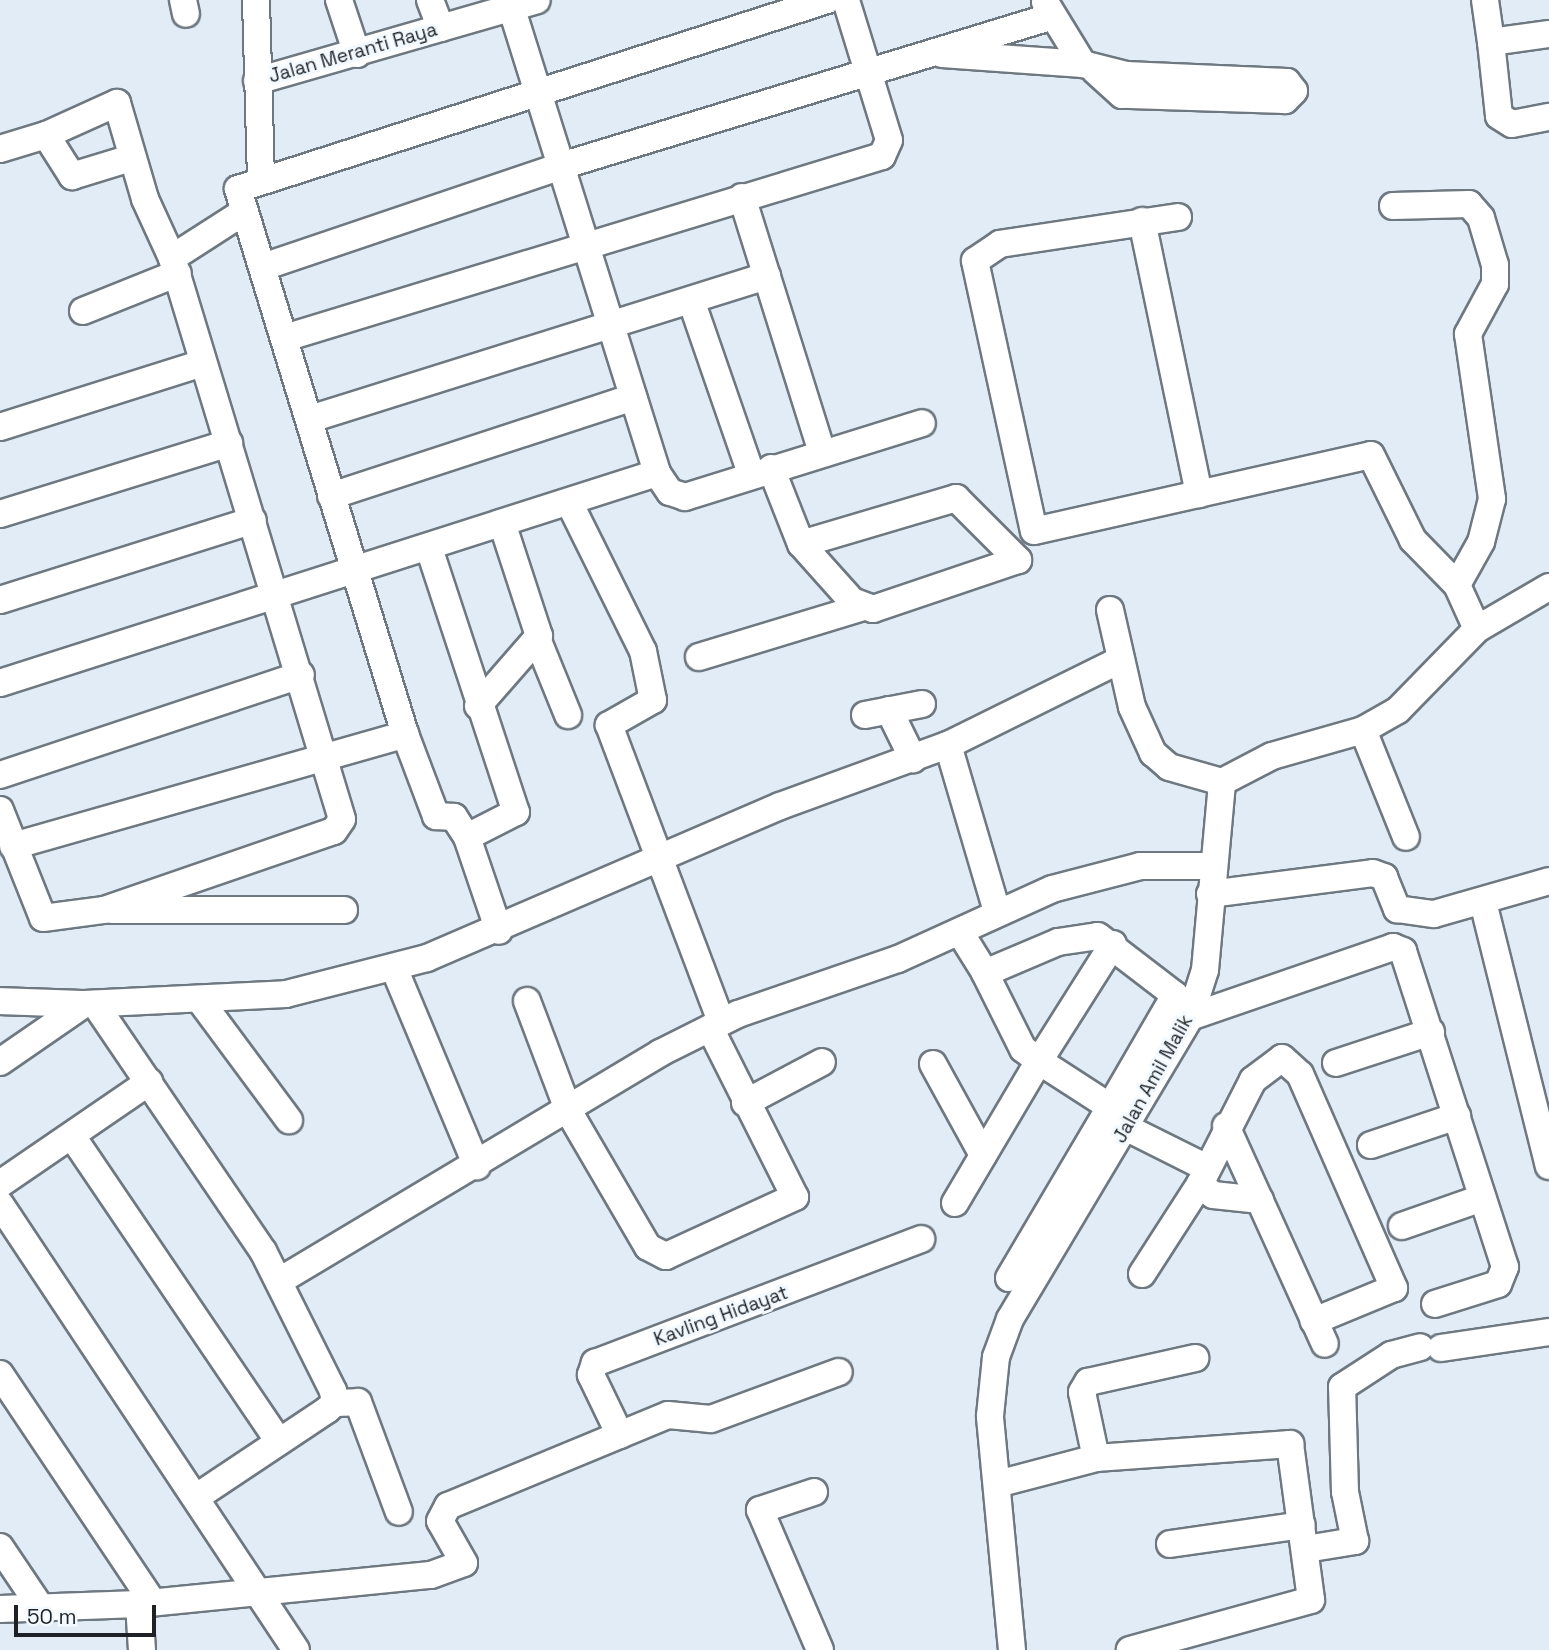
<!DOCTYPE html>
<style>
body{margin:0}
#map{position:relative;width:1549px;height:1650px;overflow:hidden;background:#e1ecf6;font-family:"Space Grotesk",sans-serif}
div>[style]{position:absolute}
.roads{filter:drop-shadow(2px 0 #6e7880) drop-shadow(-2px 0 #6e7880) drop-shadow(0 2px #6e7880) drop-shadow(0 -2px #6e7880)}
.minor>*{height:26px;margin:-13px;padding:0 13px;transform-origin:13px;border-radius:13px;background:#fff}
span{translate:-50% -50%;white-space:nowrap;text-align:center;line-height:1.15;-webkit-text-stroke:6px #f2f9ff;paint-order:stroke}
.street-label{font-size:19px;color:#1e2226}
.scale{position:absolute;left:14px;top:1605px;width:142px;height:32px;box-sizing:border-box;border:4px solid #1e2226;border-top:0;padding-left:9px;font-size:21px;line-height:24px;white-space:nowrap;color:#1e2226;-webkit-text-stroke:5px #f2f9ff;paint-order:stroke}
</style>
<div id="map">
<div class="roads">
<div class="minor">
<i style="left:183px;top:0;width:14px;rotate:78deg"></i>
<i style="left:256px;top:0;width:179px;rotate:88.4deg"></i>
<i style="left:339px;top:0;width:57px;rotate:71.6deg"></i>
<i style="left:430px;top:0;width:30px;rotate:69deg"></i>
<i style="left:509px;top:0;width:496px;rotate:72.6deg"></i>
<i style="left:657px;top:473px;width:23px;rotate:56deg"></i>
<i style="left:670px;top:492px;width:16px;rotate:18deg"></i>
<i style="left:685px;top:497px;width:248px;rotate:-17.3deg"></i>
<i style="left:1485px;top:0;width:42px;rotate:81.9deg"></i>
<i style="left:1491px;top:42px;width:59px;rotate:-7.9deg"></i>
<i style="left:1045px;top:2px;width:73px;rotate:58.5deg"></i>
<i style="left:1491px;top:42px;width:74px;rotate:83.8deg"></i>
<i style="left:1499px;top:116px;width:15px;rotate:32deg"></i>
<i style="left:1512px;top:124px;width:38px;rotate:-11deg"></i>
<i style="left:942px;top:54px;width:141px;rotate:4.1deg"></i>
<i style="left:1083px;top:64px;width:44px;rotate:14.3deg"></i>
<i style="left:1126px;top:75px;width:161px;rotate:2.5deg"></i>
<i style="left:1287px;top:82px;width:11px;rotate:52deg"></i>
<i style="left:1294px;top:91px;width:13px;rotate:135deg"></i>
<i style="left:1285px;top:100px;width:163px;rotate:-178.2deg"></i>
<i style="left:1122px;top:95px;width:36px;rotate:-138deg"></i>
<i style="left:257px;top:81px;width:291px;rotate:-16.1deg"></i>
<i style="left:46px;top:135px;width:78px;rotate:-24.3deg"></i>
<i style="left:117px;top:103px;width:100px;rotate:73.7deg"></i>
<i style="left:145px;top:199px;width:65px;rotate:65.4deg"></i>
<i style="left:0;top:149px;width:48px;rotate:-16.9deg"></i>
<i style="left:46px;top:135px;width:49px;rotate:57.6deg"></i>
<i style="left:72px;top:176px;width:62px;rotate:-17deg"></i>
<i style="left:742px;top:197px;width:267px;rotate:72.6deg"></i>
<i style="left:1393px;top:206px;width:76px;rotate:-1.5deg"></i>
<i style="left:1469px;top:204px;width:18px;rotate:49deg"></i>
<i style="left:1481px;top:218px;width:49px;rotate:73.4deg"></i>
<i style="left:1495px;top:265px;width:19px;rotate:90deg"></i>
<i style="left:1495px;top:284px;width:57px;rotate:118.4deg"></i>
<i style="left:1468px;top:334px;width:167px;rotate:81.7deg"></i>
<i style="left:1492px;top:499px;width:44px;rotate:104.3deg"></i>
<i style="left:1481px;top:542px;width:49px;rotate:119.2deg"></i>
<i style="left:1457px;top:585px;width:48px;rotate:65.6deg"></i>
<i style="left:1178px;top:217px;width:180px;rotate:171.4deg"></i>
<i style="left:1000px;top:244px;width:30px;rotate:146deg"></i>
<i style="left:975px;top:261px;width:276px;rotate:77.7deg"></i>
<i style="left:1034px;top:531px;width:345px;rotate:-12.7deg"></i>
<i style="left:1371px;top:455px;width:95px;rotate:63.7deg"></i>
<i style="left:1413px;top:540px;width:63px;rotate:45.6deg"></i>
<i style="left:1142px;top:221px;width:279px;rotate:78.2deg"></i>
<i style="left:263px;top:267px;width:315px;rotate:-18.7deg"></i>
<i style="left:561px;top:166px;width:511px;rotate:-16.95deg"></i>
<i style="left:691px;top:300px;width:183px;rotate:70.9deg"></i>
<i style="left:83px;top:311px;width:102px;rotate:-21.8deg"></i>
<i style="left:288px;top:337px;width:621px;rotate:-16.95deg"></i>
<i style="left:882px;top:156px;width:17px;rotate:-66deg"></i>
<i style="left:889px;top:140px;width:146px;rotate:-107.1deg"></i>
<i style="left:310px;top:419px;width:479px;rotate:-17.4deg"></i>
<i style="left:0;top:427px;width:213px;rotate:-17.5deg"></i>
<i style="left:771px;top:468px;width:82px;rotate:68.5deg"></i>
<i style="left:801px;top:544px;width:162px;rotate:-16.5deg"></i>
<i style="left:956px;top:498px;width:88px;rotate:45deg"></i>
<i style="left:1018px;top:560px;width:153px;rotate:161.3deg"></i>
<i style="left:873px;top:609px;width:22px;rotate:-159deg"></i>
<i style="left:852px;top:601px;width:76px;rotate:-131.8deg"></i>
<i style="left:331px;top:496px;width:318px;rotate:-18.1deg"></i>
<i style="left:569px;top:502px;width:166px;rotate:63.6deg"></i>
<i style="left:643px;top:651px;width:50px;rotate:78.5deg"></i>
<i style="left:653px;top:700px;width:51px;rotate:150.4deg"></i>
<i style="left:609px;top:725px;width:317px;rotate:69.3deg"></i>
<i style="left:0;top:514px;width:240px;rotate:-17.2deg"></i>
<i style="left:429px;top:548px;width:278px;rotate:71.8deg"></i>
<i style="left:516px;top:812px;width:55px;rotate:153deg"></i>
<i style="left:467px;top:837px;width:99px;rotate:71.2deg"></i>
<i style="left:0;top:600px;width:265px;rotate:-17.5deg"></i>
<i style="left:1110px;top:610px;width:99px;rotate:77.2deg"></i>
<i style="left:1132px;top:707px;width:51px;rotate:65.5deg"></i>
<i style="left:1153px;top:753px;width:21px;rotate:41deg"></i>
<i style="left:1169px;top:767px;width:55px;rotate:15.8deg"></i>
<i style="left:538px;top:641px;width:80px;rotate:67.9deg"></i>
<i style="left:699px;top:657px;width:168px;rotate:-16.9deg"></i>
<i style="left:0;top:683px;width:690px;rotate:-17.73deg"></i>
<i style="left:478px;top:706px;width:93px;rotate:-48.9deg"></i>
<i style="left:539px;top:636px;width:119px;rotate:-108.1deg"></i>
<i style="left:889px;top:710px;width:55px;rotate:63.9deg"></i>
<i style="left:865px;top:715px;width:58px;rotate:-10.9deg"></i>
<i style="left:1363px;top:730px;width:115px;rotate:68.1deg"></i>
<i style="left:948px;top:745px;width:192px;rotate:-26.3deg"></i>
<i style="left:0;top:775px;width:317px;rotate:-18.4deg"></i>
<i style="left:0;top:810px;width:116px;rotate:68.3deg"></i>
<i style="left:43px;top:918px;width:62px;rotate:-7.5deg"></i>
<i style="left:104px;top:910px;width:243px;rotate:-19deg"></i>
<i style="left:334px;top:831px;width:14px;rotate:-56deg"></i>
<i style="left:342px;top:819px;width:586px;rotate:-106.86deg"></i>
<i style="left:172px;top:258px;width:83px;rotate:-32.7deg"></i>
<i style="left:467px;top:837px;width:24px;rotate:-123deg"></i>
<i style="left:454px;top:817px;width:18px;rotate:-177deg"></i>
<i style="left:436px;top:816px;width:88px;rotate:-110.7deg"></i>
<i style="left:405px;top:734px;width:570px;rotate:-107.04deg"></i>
<i style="left:238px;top:189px;width:619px;rotate:-17.79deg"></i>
<i style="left:13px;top:846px;width:408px;rotate:-15.9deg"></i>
<i style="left:1210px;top:894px;width:164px;rotate:-7.3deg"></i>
<i style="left:1373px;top:873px;width:12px;rotate:20deg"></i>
<i style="left:1384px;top:877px;width:35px;rotate:68deg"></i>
<i style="left:1397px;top:909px;width:37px;rotate:8deg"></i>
<i style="left:1434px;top:914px;width:120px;rotate:-16deg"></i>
<i style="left:1483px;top:902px;width:272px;rotate:76deg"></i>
<i style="left:112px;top:910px;width:232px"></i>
<i style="left:966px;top:942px;width:36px;rotate:58deg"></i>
<i style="left:985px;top:973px;width:79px;rotate:-23deg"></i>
<i style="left:1058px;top:942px;width:40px;rotate:-8.5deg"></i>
<i style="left:1098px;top:936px;width:97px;rotate:37.5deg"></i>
<i style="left:1175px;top:995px;width:27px;rotate:56deg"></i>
<i style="left:1190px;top:1017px;width:215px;rotate:-19deg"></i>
<i style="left:1393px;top:947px;width:11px;rotate:22deg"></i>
<i style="left:1403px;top:951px;width:332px;rotate:72.1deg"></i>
<i style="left:1505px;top:1267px;width:18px;rotate:112deg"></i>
<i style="left:1498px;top:1284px;width:66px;rotate:162.4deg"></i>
<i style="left:1113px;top:944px;width:138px;rotate:122.3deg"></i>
<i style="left:1039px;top:1061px;width:85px;rotate:32.9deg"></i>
<i style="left:1110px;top:1107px;width:129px;rotate:-59.9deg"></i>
<i style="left:394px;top:968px;width:215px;rotate:67.3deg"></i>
<i style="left:199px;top:999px;width:151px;rotate:53.4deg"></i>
<i style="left:0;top:1001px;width:84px;rotate:2deg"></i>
<i style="left:527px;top:1001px;width:119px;rotate:69.3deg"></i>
<i style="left:569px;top:1112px;width:156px;rotate:59.7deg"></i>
<i style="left:648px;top:1247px;width:20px;rotate:27deg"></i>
<i style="left:666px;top:1256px;width:142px;rotate:-24.6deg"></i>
<i style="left:795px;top:1197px;width:189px;rotate:-116.7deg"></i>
<i style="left:95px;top:1004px;width:299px;rotate:55.8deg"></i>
<i style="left:263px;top:1251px;width:157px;rotate:63.4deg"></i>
<i style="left:333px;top:1391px;width:12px;rotate:81deg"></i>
<i style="left:335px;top:1403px;width:11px;rotate:139deg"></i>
<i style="left:327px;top:1410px;width:155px;rotate:146.3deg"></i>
<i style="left:0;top:1062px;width:102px;rotate:-34.6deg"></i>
<i style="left:84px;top:1004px;width:202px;rotate:-2.8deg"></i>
<i style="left:286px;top:994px;width:146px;rotate:-14.3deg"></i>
<i style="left:427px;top:958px;width:384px;rotate:-23.3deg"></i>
<i style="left:780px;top:806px;width:179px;rotate:-20deg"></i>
<i style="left:948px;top:745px;width:174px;rotate:73.6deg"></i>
<i style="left:1336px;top:1063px;width:100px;rotate:-18.1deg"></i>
<i style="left:933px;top:1064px;width:104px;rotate:61.2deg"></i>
<i style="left:745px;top:1103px;width:87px;rotate:-28deg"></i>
<i style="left:1226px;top:1126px;width:239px;rotate:65.6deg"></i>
<i style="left:1127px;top:1128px;width:87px;rotate:26.6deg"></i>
<i style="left:72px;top:1136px;width:369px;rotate:55.9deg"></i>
<i style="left:1371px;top:1145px;width:91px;rotate:-18.6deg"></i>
<i style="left:0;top:1184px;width:181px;rotate:-34.4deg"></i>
<i style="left:1260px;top:1200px;width:47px;rotate:-173.9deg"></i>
<i style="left:1213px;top:1195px;width:17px;rotate:-140deg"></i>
<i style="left:1200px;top:1184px;width:117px;rotate:-63deg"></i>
<i style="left:1253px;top:1080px;width:36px;rotate:-37deg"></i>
<i style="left:1282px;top:1058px;width:24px;rotate:42deg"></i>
<i style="left:1300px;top:1074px;width:234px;rotate:66.3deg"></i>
<i style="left:1394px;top:1288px;width:87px;rotate:157.6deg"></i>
<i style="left:955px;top:1203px;width:165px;rotate:-59.4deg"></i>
<i style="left:1039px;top:1061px;width:20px;rotate:-143deg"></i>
<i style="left:1023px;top:1049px;width:85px;rotate:-116.6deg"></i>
<i style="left:0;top:1204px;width:535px;rotate:56.43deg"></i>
<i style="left:1402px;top:1226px;width:85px;rotate:-19.3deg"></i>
<i style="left:1142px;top:1274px;width:107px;rotate:-57.2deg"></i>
<i style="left:1009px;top:1278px;width:199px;rotate:-59.4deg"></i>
<i style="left:281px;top:1280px;width:442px;rotate:-30.9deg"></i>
<i style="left:660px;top:1053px;width:87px;rotate:-26.6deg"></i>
<i style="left:738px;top:1014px;width:169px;rotate:-19deg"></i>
<i style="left:898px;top:959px;width:169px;rotate:-24.4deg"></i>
<i style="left:1052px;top:889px;width:91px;rotate:-14.6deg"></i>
<i style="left:1140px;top:866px;width:72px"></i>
<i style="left:1441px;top:1348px;width:109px;rotate:-8.4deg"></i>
<i style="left:0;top:1374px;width:273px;rotate:56.2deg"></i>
<i style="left:335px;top:1403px;width:23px;rotate:-2deg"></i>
<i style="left:358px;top:1402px;width:117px;rotate:69.6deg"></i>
<i style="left:620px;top:1435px;width:67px;rotate:-115.8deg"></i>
<i style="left:591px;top:1375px;width:13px;rotate:-72deg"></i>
<i style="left:595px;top:1363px;width:349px;rotate:-20.8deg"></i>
<i style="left:1096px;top:1458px;width:67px;rotate:-102deg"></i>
<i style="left:1082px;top:1392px;width:12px;rotate:-59deg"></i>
<i style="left:1088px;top:1382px;width:110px;rotate:-12.6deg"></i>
<i style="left:1001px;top:1483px;width:98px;rotate:-14.7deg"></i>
<i style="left:1096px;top:1458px;width:195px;rotate:-4.1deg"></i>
<i style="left:1290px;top:1444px;width:157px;rotate:82.3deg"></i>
<i style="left:1311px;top:1600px;width:188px;rotate:164.6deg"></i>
<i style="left:814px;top:1492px;width:57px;rotate:161.6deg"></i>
<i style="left:760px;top:1510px;width:152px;rotate:66.8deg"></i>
<i style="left:1170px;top:1544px;width:133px;rotate:-8.2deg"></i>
<i style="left:0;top:1547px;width:73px;rotate:56.1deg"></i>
<i style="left:1306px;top:1549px;width:50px;rotate:-9.3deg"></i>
<i style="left:1355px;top:1541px;width:50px;rotate:-101.5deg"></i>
<i style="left:1345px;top:1492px;width:105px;rotate:-91.6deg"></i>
<i style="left:1342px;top:1387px;width:59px;rotate:-33.1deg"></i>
<i style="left:1391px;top:1355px;width:30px;rotate:-15deg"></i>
<i style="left:139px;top:1604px;width:46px;rotate:86.3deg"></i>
<i style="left:0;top:1609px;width:139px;rotate:-2.1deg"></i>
<i style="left:139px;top:1604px;width:293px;rotate:-5.7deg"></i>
<i style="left:431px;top:1575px;width:35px;rotate:-20deg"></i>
<i style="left:464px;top:1563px;width:48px;rotate:-119.7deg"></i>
<i style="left:440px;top:1521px;width:17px;rotate:-62deg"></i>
<i style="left:448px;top:1506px;width:238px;rotate:-22.5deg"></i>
<i style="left:668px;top:1415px;width:43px;rotate:5.3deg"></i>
<i style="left:711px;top:1419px;width:136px;rotate:-20.2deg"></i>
<i style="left:1012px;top:1650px;width:235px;rotate:-95.4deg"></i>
<i style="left:990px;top:1416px;width:59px;rotate:-84.2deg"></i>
<i style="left:996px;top:1357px;width:40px;rotate:-69.8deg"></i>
<i style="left:1010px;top:1319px;width:352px;rotate:-59.2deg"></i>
<i style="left:1190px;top:1017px;width:49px;rotate:-72.3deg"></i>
<i style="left:1205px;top:970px;width:189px;rotate:-84.8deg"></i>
<i style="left:1222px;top:782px;width:56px;rotate:-27.5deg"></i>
<i style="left:1272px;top:756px;width:95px;rotate:-15.9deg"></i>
<i style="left:1363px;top:730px;width:40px;rotate:-29.7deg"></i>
<i style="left:1398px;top:710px;width:113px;rotate:-45.7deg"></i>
<i style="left:1477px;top:629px;width:83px;rotate:-30.3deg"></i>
</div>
</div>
<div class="street-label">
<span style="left:353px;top:53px;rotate:-16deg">Jalan Meranti Raya</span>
<span style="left:1153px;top:1079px;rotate:-61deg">Jalan Amil Malik</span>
<span style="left:721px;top:1316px;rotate:-20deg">Kavling Hidayat</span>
</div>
<div class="scale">50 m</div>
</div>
